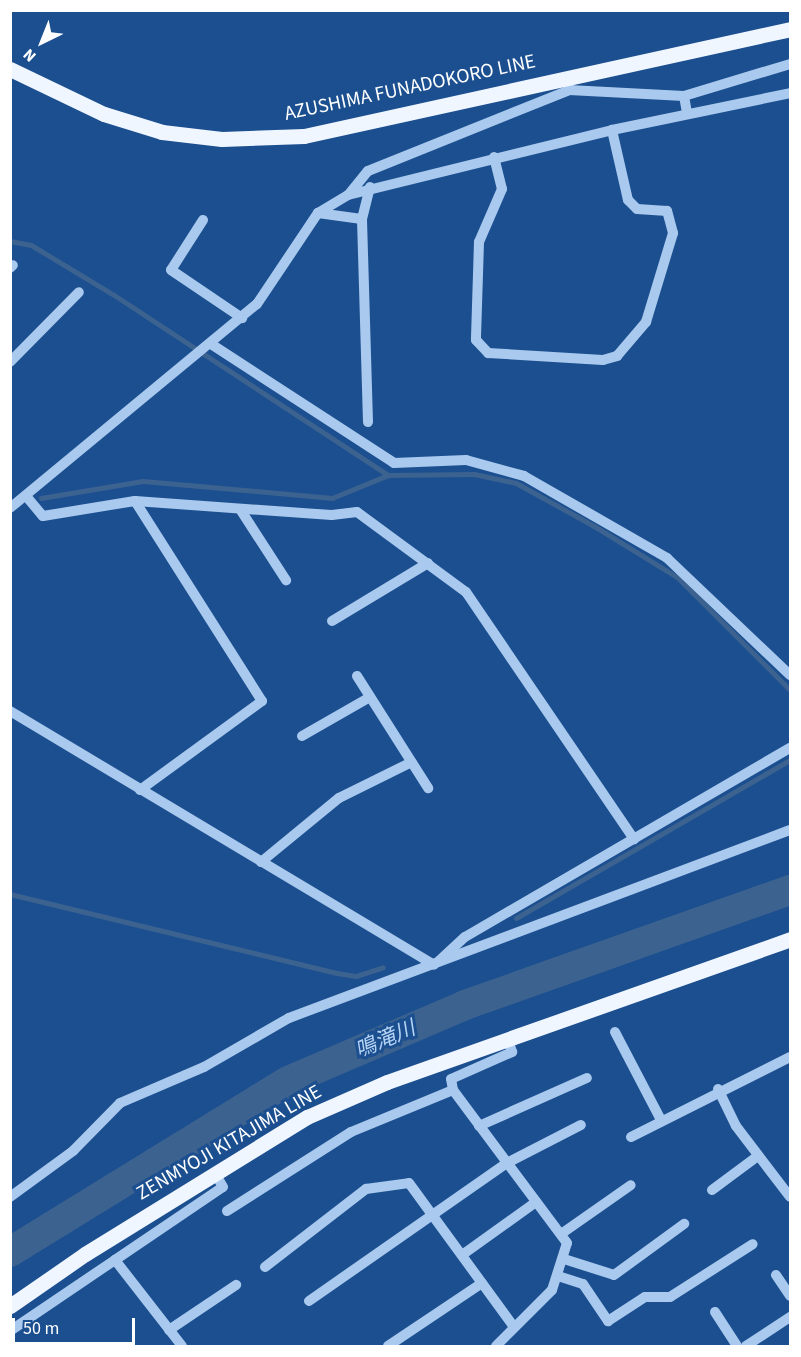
<!DOCTYPE html>
<meta charset="utf-8">
<style>
body{margin:0}
#map{position:relative;width:801px;height:1357px;overflow:hidden;background:#1b4f8f;font-family:"Source Sans 3","Noto Sans JP",sans-serif}
div>[style]{position:absolute}
.stream>*{height:5px;margin:-2.5px;padding:0 2.5px;transform-origin:2.5px;border-radius:2.5px;background:#3c6290}
.river>*{height:30px;margin:-15px;padding:0 15px;transform-origin:15px;border-radius:15px;background:#3c6290}
.minor>*{height:10px;margin:-5px;padding:0 5px;transform-origin:5px;border-radius:5px;background:#a9c9ee}
.major>*{height:15px;margin:-7.5px;padding:0 7.5px;transform-origin:7.5px;border-radius:7.5px;background:#f0f6ff}
span{translate:-50% -50%;white-space:nowrap;text-align:center;line-height:1.15;-webkit-text-stroke:6px #1b4f8f;paint-order:stroke}
.street-label{font-size:20px;color:#fff}
.water-label{font-size:21px;color:#b5d3f5;font-style:italic}
.frame{position:absolute;inset:0;border:12px solid #fff;pointer-events:none}
.north{position:absolute;left:12px;top:12px;width:60px;height:60px;-webkit-text-stroke:4px #1b4f8f;paint-order:stroke;rotate:223deg;font-size:16px;font-weight:700;line-height:24px;text-align:center;color:#fff}
.north::after{content:'';display:block;margin:auto;width:21px;height:27px;background:#fff;clip-path:polygon(50% 0,100% 100%,50% 72%,0 100%)}
.scale{position:absolute;left:12px;top:1318px;width:123px;height:27px;box-sizing:border-box;border:3px solid #fff;border-top:0;padding-left:8px;font-size:18px;line-height:21px;white-space:nowrap;color:#fff;-webkit-text-stroke:4px #1b4f8f;paint-order:stroke}
</style>
<div id="map">
<div class="stream">
<i style="left:10px;top:241px;width:21px;rotate:11deg"></i>
<i style="left:31px;top:245px;width:97px;rotate:31.1deg"></i>
<i style="left:114px;top:295px;width:328px;rotate:33.3deg"></i>
<i style="left:388px;top:475px;width:86px;rotate:-0.7deg"></i>
<i style="left:474px;top:474px;width:43px;rotate:12.1deg"></i>
<i style="left:516px;top:483px;width:89px;rotate:28.9deg"></i>
<i style="left:594px;top:526px;width:97px;rotate:31.6deg"></i>
<i style="left:677px;top:577px;width:160px;rotate:45deg"></i>
<i style="left:41px;top:498px;width:103px;rotate:-9.5deg"></i>
<i style="left:143px;top:481px;width:190px;rotate:5.1deg"></i>
<i style="left:332px;top:498px;width:61px;rotate:-22.3deg"></i>
<i style="left:10px;top:894px;width:336px;rotate:13.6deg"></i>
<i style="left:337px;top:973px;width:19px;rotate:9deg"></i>
<i style="left:356px;top:976px;width:28px;rotate:-18deg"></i>
<i style="left:516px;top:918px;width:316px;rotate:-30deg"></i>
</div>
<div class="river">
<i style="left:10px;top:1252px;width:326px;rotate:-31.6deg"></i>
<i style="left:288px;top:1081px;width:193px;rotate:-23.2deg"></i>
<i style="left:465px;top:1005px;width:345px;rotate:-19.5deg"></i>
</div>
<div class="minor">
<i style="left:569px;top:90px;width:115px;rotate:3deg"></i>
<i style="left:684px;top:96px;width:17px;rotate:80deg"></i>
<i style="left:684px;top:96px;width:111px;rotate:-16.8deg"></i>
<i style="left:494px;top:157px;width:33px;rotate:76deg"></i>
<i style="left:502px;top:189px;width:58px;rotate:113.5deg"></i>
<i style="left:479px;top:242px;width:98px;rotate:91.8deg"></i>
<i style="left:476px;top:340px;width:18px;rotate:47deg"></i>
<i style="left:488px;top:353px;width:115px;rotate:3.5deg"></i>
<i style="left:603px;top:360px;width:15px;rotate:-16deg"></i>
<i style="left:617px;top:356px;width:45px;rotate:-49.5deg"></i>
<i style="left:646px;top:322px;width:93px;rotate:-73.1deg"></i>
<i style="left:673px;top:233px;width:23px;rotate:-105deg"></i>
<i style="left:667px;top:211px;width:30px;rotate:-176deg"></i>
<i style="left:637px;top:209px;width:13px;rotate:-135deg"></i>
<i style="left:628px;top:200px;width:72px;rotate:-102.9deg"></i>
<i style="left:350px;top:193px;width:28px;rotate:-51deg"></i>
<i style="left:368px;top:171px;width:217px;rotate:-21.9deg"></i>
<i style="left:569px;top:90px;width:13px;rotate:-99deg"></i>
<i style="left:318px;top:213px;width:44px;rotate:7.8deg"></i>
<i style="left:203px;top:220px;width:59px;rotate:122.6deg"></i>
<i style="left:171px;top:270px;width:86px;rotate:34.1deg"></i>
<i style="left:10px;top:268px;width:4px;rotate:-45deg"></i>
<i style="left:211px;top:344px;width:218px;rotate:33deg"></i>
<i style="left:394px;top:463px;width:72px;rotate:-2.4deg"></i>
<i style="left:466px;top:460px;width:60px;rotate:15.4deg"></i>
<i style="left:524px;top:476px;width:165px;rotate:29.8deg"></i>
<i style="left:667px;top:558px;width:170px;rotate:43.6deg"></i>
<i style="left:10px;top:362px;width:98px;rotate:-45.4deg"></i>
<i style="left:368px;top:422px;width:203px;rotate:-91.7deg"></i>
<i style="left:362px;top:219px;width:33px;rotate:-76deg"></i>
<i style="left:26px;top:496px;width:26px;rotate:50deg"></i>
<i style="left:43px;top:516px;width:93px;rotate:-9.3deg"></i>
<i style="left:135px;top:501px;width:197px;rotate:4.1deg"></i>
<i style="left:332px;top:515px;width:25px;rotate:-7deg"></i>
<i style="left:357px;top:512px;width:135px;rotate:36.3deg"></i>
<i style="left:466px;top:592px;width:299px;rotate:55.8deg"></i>
<i style="left:135px;top:501px;width:237px;rotate:57.6deg"></i>
<i style="left:262px;top:701px;width:151px;rotate:143.9deg"></i>
<i style="left:10px;top:508px;width:320px;rotate:-39.6deg"></i>
<i style="left:257px;top:304px;width:110px;rotate:-56.2deg"></i>
<i style="left:318px;top:213px;width:35px;rotate:-31deg"></i>
<i style="left:348px;top:195px;width:272px;rotate:-13.8deg"></i>
<i style="left:612px;top:130px;width:182px;rotate:-11.7deg"></i>
<i style="left:240px;top:509px;width:85px;rotate:57.1deg"></i>
<i style="left:332px;top:621px;width:112px;rotate:-31.1deg"></i>
<i style="left:357px;top:676px;width:133px;rotate:57.6deg"></i>
<i style="left:10px;top:711px;width:494px;rotate:30.9deg"></i>
<i style="left:302px;top:736px;width:78px;rotate:-29.8deg"></i>
<i style="left:261px;top:862px;width:101px;rotate:-39.4deg"></i>
<i style="left:339px;top:798px;width:81px;rotate:-26.3deg"></i>
<i style="left:439px;top:961px;width:35px;rotate:-43deg"></i>
<i style="left:465px;top:937px;width:376px;rotate:-30.2deg"></i>
<i style="left:615px;top:1032px;width:99px;rotate:62.4deg"></i>
<i style="left:718px;top:1089px;width:41px;rotate:64.1deg"></i>
<i style="left:736px;top:1126px;width:89px;rotate:52.7deg"></i>
<i style="left:479px;top:1126px;width:118px;rotate:-24deg"></i>
<i style="left:631px;top:1137px;width:178px;rotate:-26.7deg"></i>
<i style="left:712px;top:1190px;width:57px;rotate:-36.5deg"></i>
<i style="left:10px;top:1197px;width:78px;rotate:-36.1deg"></i>
<i style="left:73px;top:1151px;width:67px;rotate:-45.6deg"></i>
<i style="left:120px;top:1103px;width:91px;rotate:-23.2deg"></i>
<i style="left:204px;top:1067px;width:98px;rotate:-30deg"></i>
<i style="left:289px;top:1018px;width:535px;rotate:-20.57deg"></i>
<i style="left:227px;top:1211px;width:147px;rotate:-32.5deg"></i>
<i style="left:351px;top:1132px;width:110px;rotate:-22.4deg"></i>
<i style="left:561px;top:1234px;width:85px;rotate:-35deg"></i>
<i style="left:462px;top:1255px;width:91px;rotate:-35.6deg"></i>
<i style="left:564px;top:1259px;width:52px;rotate:17.7deg"></i>
<i style="left:614px;top:1275px;width:87px;rotate:-36.1deg"></i>
<i style="left:265px;top:1267px;width:128px;rotate:-37.7deg"></i>
<i style="left:366px;top:1189px;width:43px;rotate:-7.9deg"></i>
<i style="left:409px;top:1183px;width:178px;rotate:53.9deg"></i>
<i style="left:776px;top:1275px;width:25px;rotate:56deg"></i>
<i style="left:558px;top:1276px;width:26px;rotate:18deg"></i>
<i style="left:583px;top:1284px;width:45px;rotate:56deg"></i>
<i style="left:608px;top:1321px;width:44px;rotate:-33deg"></i>
<i style="left:645px;top:1297px;width:25px"></i>
<i style="left:670px;top:1297px;width:98px;rotate:-32.6deg"></i>
<i style="left:309px;top:1301px;width:241px;rotate:-34.9deg"></i>
<i style="left:507px;top:1163px;width:83px;rotate:-27.2deg"></i>
<i style="left:715px;top:1312px;width:40px;rotate:57.1deg"></i>
<i style="left:169px;top:1330px;width:81px;rotate:-33.9deg"></i>
<i style="left:10px;top:1331px;width:127px;rotate:-34.1deg"></i>
<i style="left:182px;top:1346px;width:109px;rotate:-127.9deg"></i>
<i style="left:115px;top:1260px;width:130px;rotate:-34.1deg"></i>
<i style="left:223px;top:1187px;width:16px;rotate:-120deg"></i>
<i style="left:388px;top:1346px;width:113px;rotate:-33.8deg"></i>
<i style="left:496px;top:1346px;width:79px;rotate:-45deg"></i>
<i style="left:552px;top:1290px;width:49px;rotate:-72.3deg"></i>
<i style="left:567px;top:1243px;width:191px;rotate:-126.7deg"></i>
<i style="left:453px;top:1090px;width:11px;rotate:-100deg"></i>
<i style="left:451px;top:1079px;width:67px;rotate:-23.9deg"></i>
<i style="left:512px;top:1052px;width:14px;rotate:-107deg"></i>
<i style="left:746px;top:1346px;width:53px;rotate:-33.4deg"></i>
</div>
<div class="major">
<i style="left:10px;top:69px;width:104px;rotate:25.6deg"></i>
<i style="left:104px;top:114px;width:61px;rotate:17.2deg"></i>
<i style="left:162px;top:132px;width:60px;rotate:6.7deg"></i>
<i style="left:222px;top:139px;width:82px;rotate:-2.1deg"></i>
<i style="left:304px;top:136px;width:498px;rotate:-12.4deg"></i>
<i style="left:10px;top:1306px;width:91px;rotate:-34.7deg"></i>
<i style="left:85px;top:1254px;width:261px;rotate:-31.7deg"></i>
<i style="left:307px;top:1117px;width:87px;rotate:-23.6deg"></i>
<i style="left:387px;top:1082px;width:428px;rotate:-19.5deg"></i>
</div>
<div class="street-label">
<span style="left:410px;top:88px;rotate:-12deg">AZUSHIMA FUNADOKORO LINE</span>
<span style="left:229px;top:1143px;rotate:-30deg">ZENMYOJI KITAJIMA LINE</span>
</div>
<div class="water-label">
<span style="left:385px;top:1039px;rotate:-23deg">鳴滝川</span>
</div>
<div class="frame"></div>
<div class="north">N</div>
<div class="scale">50 m</div>
</div>
